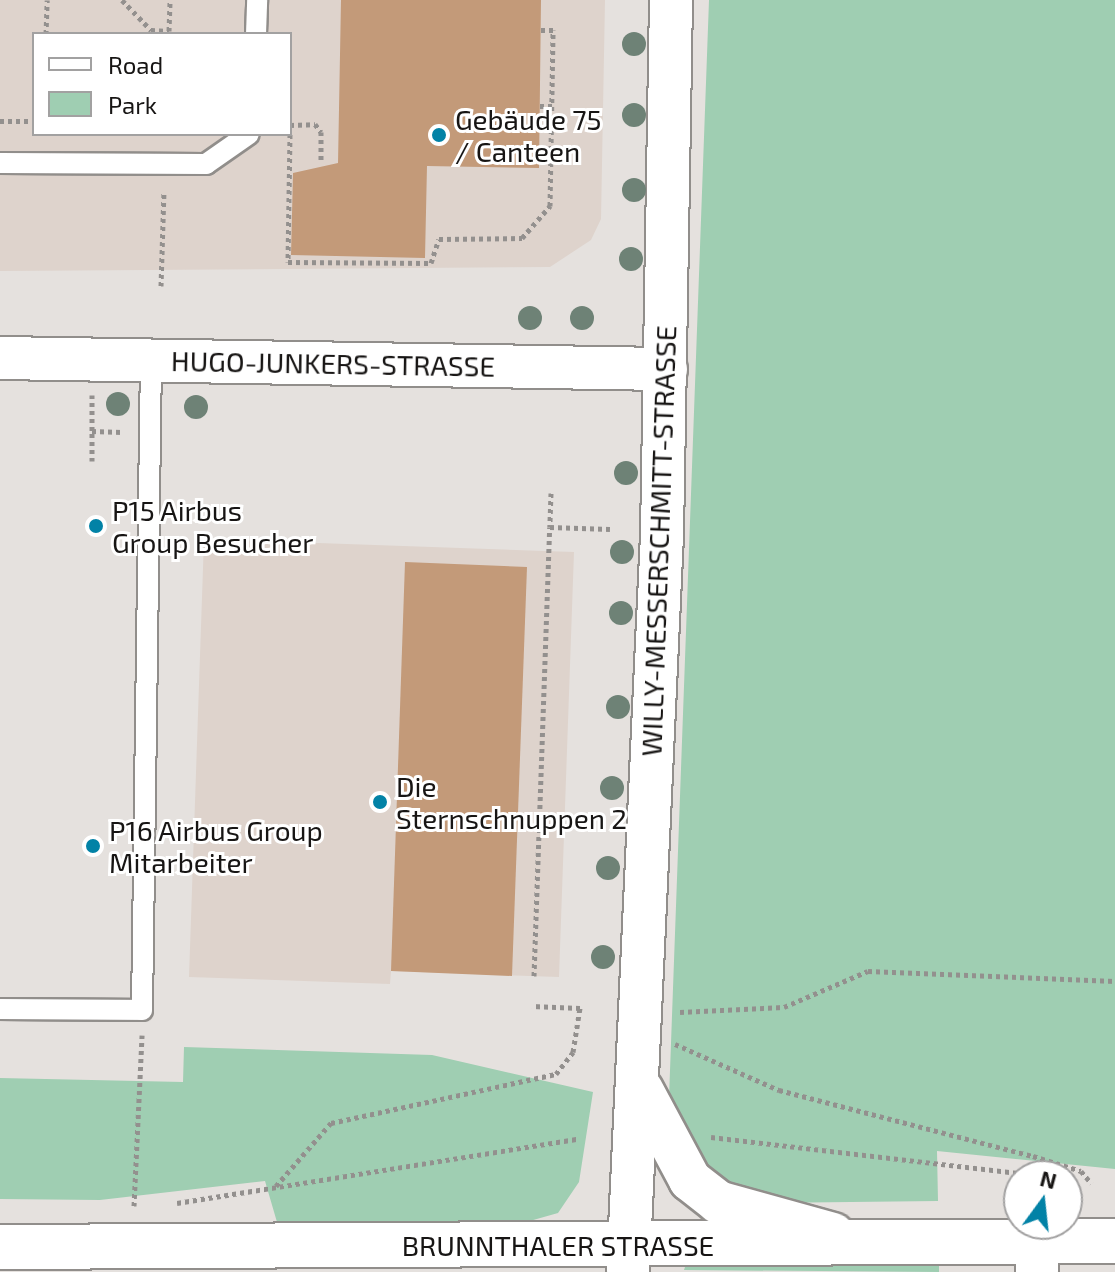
<!DOCTYPE html>
<meta charset="utf-8">
<style>
body{margin:0}
#map{position:relative;width:1115px;height:1272px;overflow:hidden;background:#e5e1de;font-family:"Exo 2",sans-serif}
div>[style]{position:absolute}
.built>*{inset:0;background:#ded3cc}
.green>*{inset:0;background:#9fceb2}
.building>*{inset:0;background:#c39a79}
.path>*{height:5px;margin-top:-2.5px;transform-origin:0;background:repeating-linear-gradient(90deg,#93908e 0 4px,transparent 0 8px)}
.roads{filter:drop-shadow(2px 0 #918e8b) drop-shadow(-2px 0 #918e8b) drop-shadow(0 2px #918e8b) drop-shadow(0 -2px #918e8b)}
.lane>*{height:20px;margin:-10px;padding:0 10px;transform-origin:10px;border-radius:10px;background:#fff}
.street>*{height:42px;margin:-21px;padding:0 21px;transform-origin:21px;border-radius:21px;background:#fff}
.secondary>*{height:44px;margin:-22px;padding:0 22px;transform-origin:22px;border-radius:22px;background:#fff}
.trees>*{width:24px;height:24px;margin:-12px;border-radius:50%;background:#6e8276}
.dots>*{width:22px;height:22px;translate:-50% -50%;box-sizing:border-box;border:4px solid #fff;border-radius:50%}
span{translate:-50% -50%;white-space:nowrap;text-align:center;line-height:1.15;-webkit-text-stroke:6px #fff;paint-order:stroke}
.poi-label{font-size:28px;color:#171514}
.left{translate:0 -50%;text-align:left}
.street-label{font-size:28px;color:#171514}
.legend{position:absolute;left:32px;top:32px;width:260px;height:104px;box-sizing:border-box;background:#fff;border:2px solid #a2a1a1;margin:0;padding:10px 14px;list-style:none;font-size:24px;color:#171514}
.legend li{display:flex;align-items:center;gap:16px;height:40px}
.legend b{width:40px;border:2px solid #a2a1a1}
.north{position:absolute;left:1003px;top:1160px;width:80px;height:80px;box-sizing:border-box;background:#fff;border:2px solid #a2a1a1;border-radius:50%;rotate:15deg;font-size:22px;font-weight:700;line-height:32px;text-align:center;color:#171514}
.north::after{content:'';display:block;margin:auto;width:28px;height:36px;background:#0282a6;clip-path:polygon(50% 0,100% 100%,50% 72%,0 100%)}
</style>
<div id="map">
<div class="built">
<i style="clip-path:polygon(evenodd,0 0,605px 0,601px 219px,591px 240px,550px 267px,0 271px,0 0,34px 34px,290px 34px,290px 134px,34px 134px,34px 34px)"></i>
<i style="clip-path:polygon(204px 539px,574px 552px,559px 977px,391px 971px,390px 984px,189px 977px)"></i>
</div>
<div class="green">
<i style="clip-path:polygon(709px 0,1115px 0,1115px 1169px,937px 1151px,938px 1201px,764px 1203px,710px 1174px,669px 1098px)"></i>
<i style="clip-path:polygon(184px 1047px,432px 1055px,593px 1092px,579px 1182px,558px 1213px,512px 1226px,279px 1229px,265px 1181px,100px 1200px,0 1199px,0 1078px,183px 1082px)"></i>
<i style="clip-path:polygon(939px 1260px,939px 1272px,684px 1270px,686px 1264px)"></i>
</div>
<div class="building">
<i style="clip-path:polygon(341px 0,541px 0,539px 168px,427px 166px,425px 258px,291px 255px,293px 173px,338px 163px)"></i>
<i style="clip-path:polygon(405px 562px,527px 567px,512px 976px,391px 971px)"></i>
</div>
<div class="path">
<i style="left:122px;top:0;width:42px;rotate:46deg"></i>
<i style="left:151px;top:30px;width:18px;rotate:3deg"></i>
<i style="left:169px;top:31px;width:31px;rotate:-88deg"></i>
<i style="left:46px;top:34px;width:34px;rotate:-88deg"></i>
<i style="left:540px;top:106px;width:12px"></i>
<i style="left:0;top:121px;width:34px"></i>
<i style="left:290px;top:125px;width:25px;rotate:-2deg"></i>
<i style="left:315px;top:124px;width:10px;rotate:53deg"></i>
<i style="left:321px;top:132px;width:31px;rotate:90deg"></i>
<i style="left:290px;top:134px;width:128px;rotate:90.9deg"></i>
<i style="left:288px;top:262px;width:143px;rotate:0.4deg"></i>
<i style="left:431px;top:263px;width:25px;rotate:-72deg"></i>
<i style="left:439px;top:239px;width:83px;rotate:-0.7deg"></i>
<i style="left:522px;top:238px;width:43px;rotate:-48.8deg"></i>
<i style="left:550px;top:206px;width:176px;rotate:-89deg"></i>
<i style="left:553px;top:30px;width:12px;rotate:180deg"></i>
<i style="left:161px;top:286px;width:95px;rotate:-88.2deg"></i>
<i style="left:92px;top:395px;width:36px;rotate:90deg"></i>
<i style="left:92px;top:431px;width:30px;rotate:2deg"></i>
<i style="left:92px;top:461px;width:30px;rotate:-90deg"></i>
<i style="left:551px;top:493px;width:34px;rotate:92deg"></i>
<i style="left:550px;top:527px;width:60px;rotate:1.9deg"></i>
<i style="left:534px;top:976px;width:449px;rotate:-88deg"></i>
<i style="left:680px;top:1012px;width:104px;rotate:-2.8deg"></i>
<i style="left:784px;top:1007px;width:91px;rotate:-23.2deg"></i>
<i style="left:868px;top:971px;width:247px;rotate:2.3deg"></i>
<i style="left:675px;top:1044px;width:114px;rotate:23.9deg"></i>
<i style="left:779px;top:1090px;width:262px;rotate:14.6deg"></i>
<i style="left:1033px;top:1156px;width:50px;rotate:17.4deg"></i>
<i style="left:1081px;top:1171px;width:16px;rotate:50deg"></i>
<i style="left:711px;top:1137px;width:336px;rotate:6.7deg"></i>
<i style="left:276px;top:1186px;width:84px;rotate:-48.9deg"></i>
<i style="left:331px;top:1123px;width:230px;rotate:-12.3deg"></i>
<i style="left:556px;top:1074px;width:28px;rotate:-52deg"></i>
<i style="left:573px;top:1052px;width:45px;rotate:-81deg"></i>
<i style="left:580px;top:1008px;width:48px;rotate:-177.6deg"></i>
<i style="left:177px;top:1203px;width:406px;rotate:-9.1deg"></i>
<i style="left:134px;top:1206px;width:171px;rotate:-87.3deg"></i>
</div>
<div class="roads">
<div class="lane">
<i style="left:256px;top:34px;width:34px;rotate:-88deg"></i>
<i style="left:0;top:163px;width:206px;rotate:0.3deg"></i>
<i style="left:206px;top:164px;width:52px;rotate:-34.9deg"></i>
<i style="left:0;top:1009px;width:142px;rotate:0.4deg"></i>
<i style="left:142px;top:1010px;width:650px;rotate:-89.21deg"></i>
</div>
<div class="street">
<i style="left:0;top:358px;width:666px;rotate:0.95deg"></i>
<i style="left:642px;top:1090px;width:102px;rotate:61.9deg"></i>
<i style="left:690px;top:1180px;width:36px;rotate:38deg"></i>
<i style="left:718px;top:1202px;width:119px;rotate:15.5deg"></i>
<i style="left:1036px;top:1242px;width:30px;rotate:88deg"></i>
<i style="left:628px;top:1272px;width:737px;rotate:-87.36deg"></i>
<i style="left:662px;top:536px;width:536px;rotate:-89.04deg"></i>
</div>
<div class="secondary">
<i style="left:0;top:1247px;width:1115px;rotate:-0.31deg"></i>
</div>
</div>
<div class="trees">
<i style="left:634px;top:44px"></i>
<i style="left:634px;top:115px"></i>
<i style="left:634px;top:190px"></i>
<i style="left:631px;top:259px"></i>
<i style="left:530px;top:318px"></i>
<i style="left:582px;top:318px"></i>
<i style="left:118px;top:404px"></i>
<i style="left:196px;top:407px"></i>
<i style="left:626px;top:473px"></i>
<i style="left:622px;top:552px"></i>
<i style="left:621px;top:613px"></i>
<i style="left:618px;top:707px"></i>
<i style="left:612px;top:788px"></i>
<i style="left:608px;top:868px"></i>
<i style="left:603px;top:957px"></i>
</div>
<div class="dots">
<i style="left:439px;top:135px;background:#0282a6"></i>
<i style="left:96px;top:526px;background:#0282a6"></i>
<i style="left:380px;top:802px;background:#0282a6"></i>
<i style="left:93px;top:846px;background:#0282a6"></i>
</div>
<div class="poi-label">
<span class="left" style="left:455px;top:135px">Gebäude 75<br>/ Canteen</span>
<span class="left" style="left:112px;top:526px">P15 Airbus<br>Group Besucher</span>
<span class="left" style="left:396px;top:802px">Die<br>Sternschnuppen 2</span>
<span class="left" style="left:109px;top:846px">P16 Airbus Group<br>Mitarbeiter</span>
</div>
<div class="street-label">
<span style="left:333px;top:363px;rotate:1deg">HUGO-JUNKERS-STRASSE</span>
<span style="left:658px;top:541px;rotate:-88deg">WILLY-MESSERSCHMITT-STRASSE</span>
<span style="left:558px;top:1245px">BRUNNTHALER STRASSE</span>
</div>
<ul class="legend">
<li><b style="height:10px;background:#fff"></b>Road</li>
<li><b style="height:22px;background:#9fceb2"></b>Park</li>
</ul>
<div class="north">N</div>
</div>
